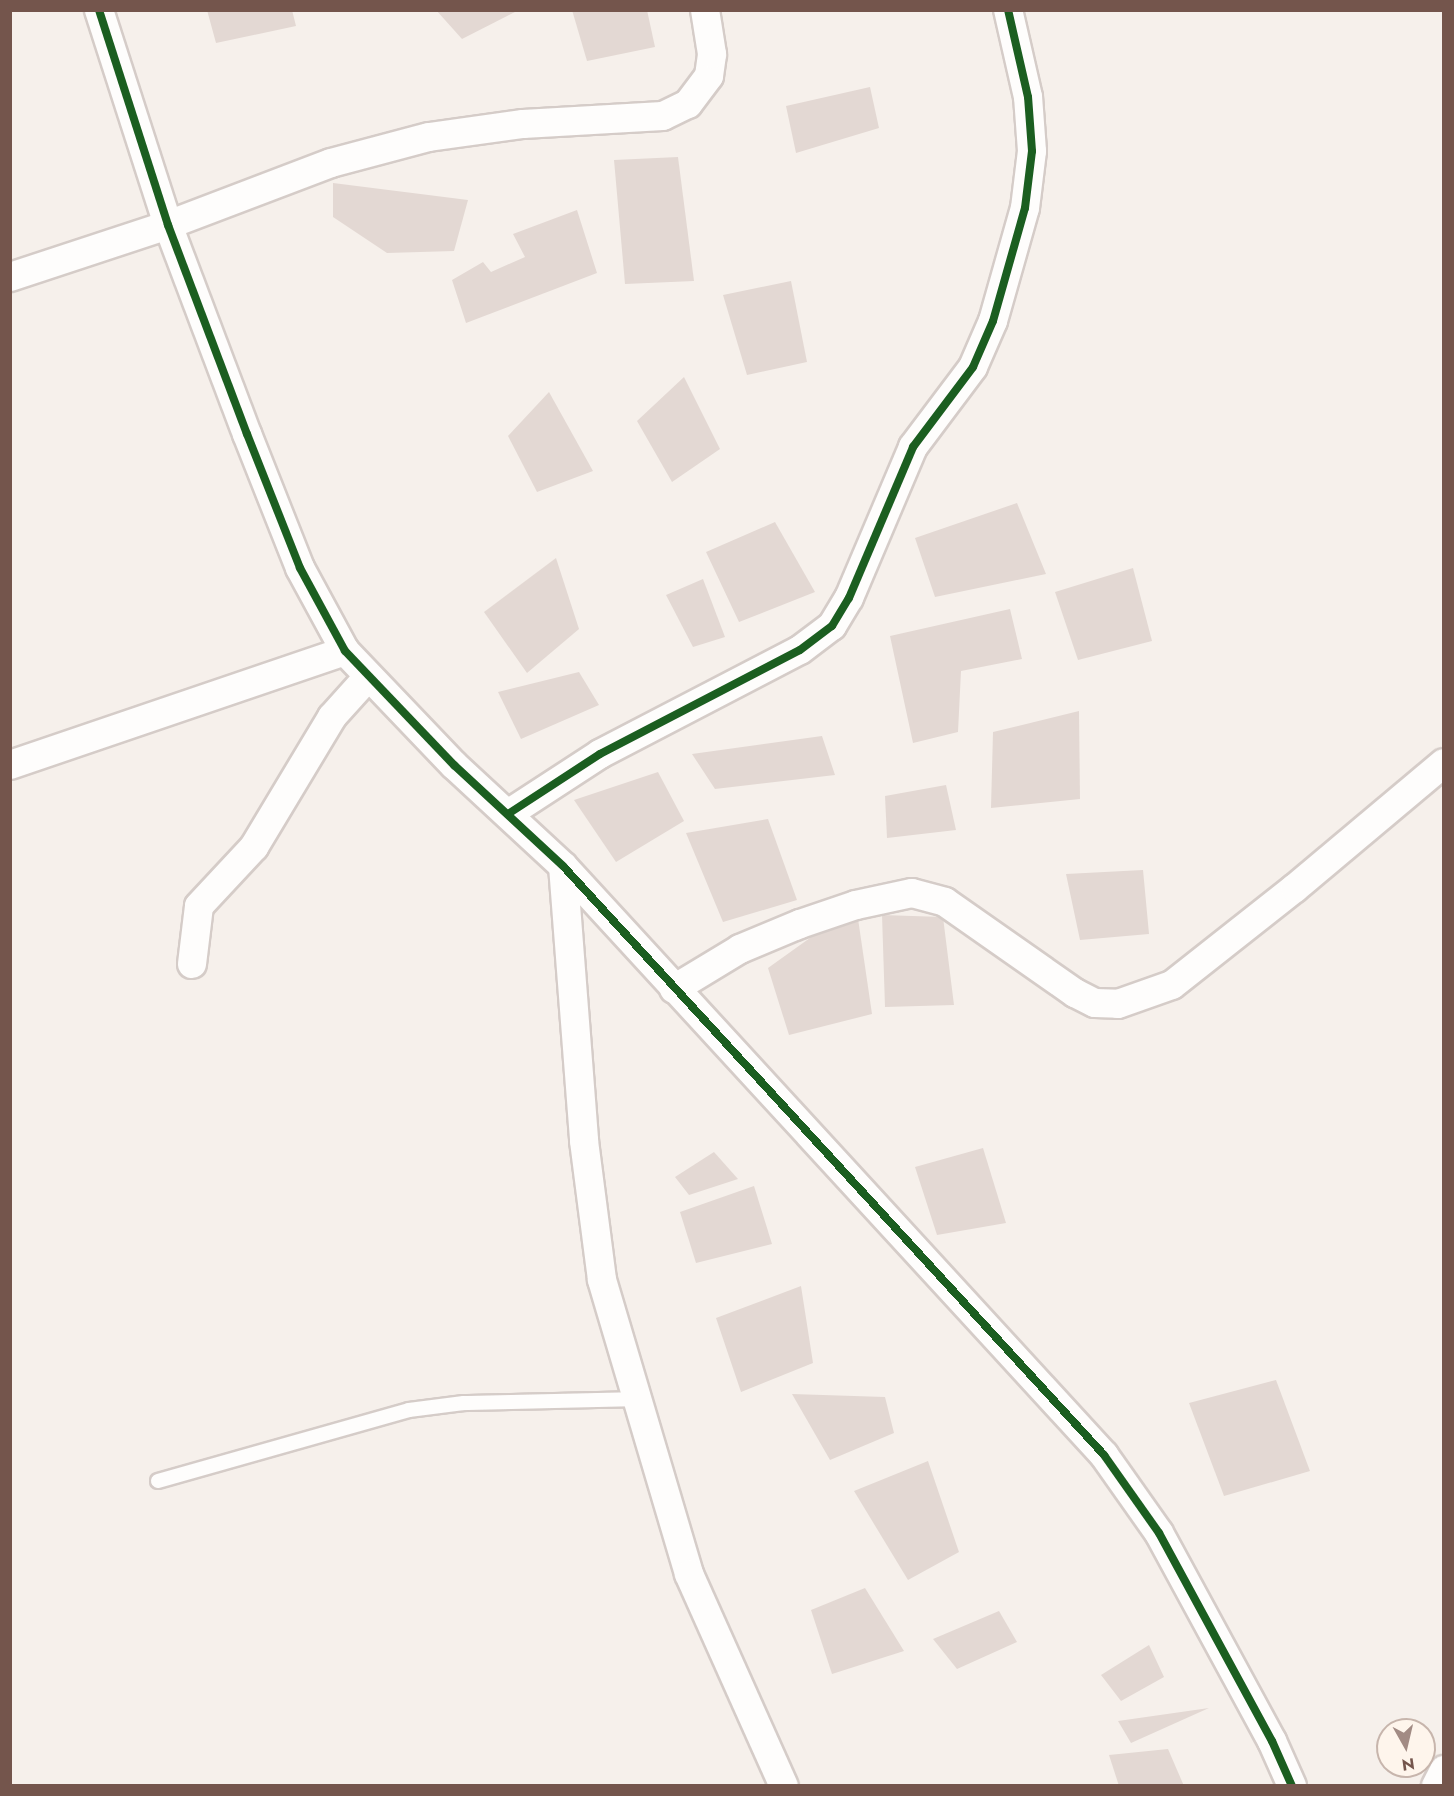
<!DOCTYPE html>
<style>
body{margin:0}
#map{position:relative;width:1454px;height:1796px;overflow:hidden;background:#f6f0eb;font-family:Jost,sans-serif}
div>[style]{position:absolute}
.building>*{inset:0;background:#e3d8d3}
.roads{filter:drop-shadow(2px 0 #d5ccc8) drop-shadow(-2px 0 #d5ccc8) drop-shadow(0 2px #d5ccc8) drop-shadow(0 -2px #d5ccc8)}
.lane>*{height:14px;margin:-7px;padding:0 7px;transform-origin:7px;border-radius:7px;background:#fefdfc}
.street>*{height:28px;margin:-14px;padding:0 14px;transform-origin:14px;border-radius:14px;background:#fefdfc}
.cycleway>*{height:8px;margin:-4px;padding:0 4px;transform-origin:4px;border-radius:4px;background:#1b5e20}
span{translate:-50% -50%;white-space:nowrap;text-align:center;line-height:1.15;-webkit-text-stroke:5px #fef5ec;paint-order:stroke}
.frame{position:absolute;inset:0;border:12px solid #74554c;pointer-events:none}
.north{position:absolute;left:1376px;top:1718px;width:60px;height:60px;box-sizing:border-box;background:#fef5ec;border:2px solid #c7b5ac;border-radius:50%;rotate:172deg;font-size:16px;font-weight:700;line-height:24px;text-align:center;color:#74554c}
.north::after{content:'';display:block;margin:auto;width:21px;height:27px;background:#a28b84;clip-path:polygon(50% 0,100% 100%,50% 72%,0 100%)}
</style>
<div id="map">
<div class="building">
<i style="clip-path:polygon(207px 10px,292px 10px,296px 26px,216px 43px)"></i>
<i style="clip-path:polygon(436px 10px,519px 10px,462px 39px)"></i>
<i style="clip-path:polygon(572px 10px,647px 10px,655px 47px,587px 61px)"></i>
<i style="clip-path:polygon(870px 87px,879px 128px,796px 153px,786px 106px)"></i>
<i style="clip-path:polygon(678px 157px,694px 281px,625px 284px,614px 160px)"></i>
<i style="clip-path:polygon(333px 183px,468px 200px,454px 251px,387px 253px,333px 217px)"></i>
<i style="clip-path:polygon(577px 210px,597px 273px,466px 323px,452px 280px,483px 262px,491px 272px,525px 257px,513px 234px)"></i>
<i style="clip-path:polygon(791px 281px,807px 362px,747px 375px,723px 295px)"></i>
<i style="clip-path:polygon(684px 377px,720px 449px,672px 482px,637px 421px)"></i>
<i style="clip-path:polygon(549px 392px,593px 471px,537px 492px,508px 436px)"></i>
<i style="clip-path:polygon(1017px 503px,1046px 574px,935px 597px,915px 538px)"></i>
<i style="clip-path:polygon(775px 522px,815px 592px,739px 622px,706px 552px)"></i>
<i style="clip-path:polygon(556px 558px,579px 629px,527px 673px,484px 612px)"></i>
<i style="clip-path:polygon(1133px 568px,1152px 641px,1078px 660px,1055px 592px)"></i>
<i style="clip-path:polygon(703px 579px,725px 637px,693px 647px,666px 595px)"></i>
<i style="clip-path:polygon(1010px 609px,1022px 659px,961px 671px,958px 732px,913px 743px,890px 636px)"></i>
<i style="clip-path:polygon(579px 672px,599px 705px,521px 739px,498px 692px)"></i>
<i style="clip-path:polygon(1079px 711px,1080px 799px,991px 808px,993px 732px)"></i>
<i style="clip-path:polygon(822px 736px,835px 775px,715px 789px,692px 754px)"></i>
<i style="clip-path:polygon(658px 772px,684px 821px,616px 862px,574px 800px)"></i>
<i style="clip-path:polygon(946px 785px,956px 830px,887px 838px,885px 796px)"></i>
<i style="clip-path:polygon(768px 819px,797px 900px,723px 922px,686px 833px)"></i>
<i style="clip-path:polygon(1143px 870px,1149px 934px,1080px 940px,1066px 874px)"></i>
<i style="clip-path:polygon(856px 905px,872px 1014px,789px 1035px,768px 968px)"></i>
<i style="clip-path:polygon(882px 915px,943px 917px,954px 1005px,885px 1007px)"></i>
<i style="clip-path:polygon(983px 1148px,1006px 1223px,937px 1235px,915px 1167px)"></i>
<i style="clip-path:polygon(714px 1152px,738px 1179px,689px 1195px,675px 1177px)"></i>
<i style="clip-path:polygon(754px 1186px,772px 1244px,696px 1263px,680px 1212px)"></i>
<i style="clip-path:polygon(801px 1286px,813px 1363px,741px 1392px,716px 1318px)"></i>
<i style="clip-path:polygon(1276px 1380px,1310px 1471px,1224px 1496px,1189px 1403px)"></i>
<i style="clip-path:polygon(792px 1394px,885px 1397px,894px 1433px,830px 1460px)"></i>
<i style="clip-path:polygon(928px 1461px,959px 1552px,908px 1580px,854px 1491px)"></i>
<i style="clip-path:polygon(865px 1588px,904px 1651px,832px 1674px,811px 1610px)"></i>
<i style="clip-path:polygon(999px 1611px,1017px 1642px,957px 1669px,933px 1639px)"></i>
<i style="clip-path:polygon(1149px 1645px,1164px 1677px,1121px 1701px,1101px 1675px)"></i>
<i style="clip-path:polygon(1209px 1708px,1131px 1743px,1118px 1721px)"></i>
<i style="clip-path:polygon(1168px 1749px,1184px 1786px,1119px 1786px,1109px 1755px)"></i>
</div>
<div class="roads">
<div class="lane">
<i style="left:158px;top:1481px;width:261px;rotate:-15.8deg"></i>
<i style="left:409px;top:1410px;width:55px;rotate:-7.3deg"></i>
<i style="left:464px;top:1403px;width:170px;rotate:-1.3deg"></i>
</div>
<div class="street">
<i style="left:99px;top:10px;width:226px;rotate:72.2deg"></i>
<i style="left:168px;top:225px;width:223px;rotate:69.3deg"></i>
<i style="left:247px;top:434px;width:144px;rotate:68.4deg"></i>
<i style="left:300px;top:568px;width:94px;rotate:61.5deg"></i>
<i style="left:345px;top:651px;width:158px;rotate:46.3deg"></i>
<i style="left:454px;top:765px;width:149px;rotate:42.8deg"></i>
<i style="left:563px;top:866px;width:800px;rotate:47.43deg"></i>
<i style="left:1104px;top:1455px;width:95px;rotate:54.8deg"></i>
<i style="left:1159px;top:1533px;width:237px;rotate:61.5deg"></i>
<i style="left:1272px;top:1741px;width:49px;rotate:66deg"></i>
<i style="left:10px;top:277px;width:166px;rotate:-18.2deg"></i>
<i style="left:168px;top:225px;width:174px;rotate:-20.8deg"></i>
<i style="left:331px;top:163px;width:101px;rotate:-14.9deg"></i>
<i style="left:429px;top:137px;width:95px;rotate:-7.9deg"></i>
<i style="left:523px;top:124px;width:140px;rotate:-3.3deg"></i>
<i style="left:663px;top:116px;width:28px;rotate:-26deg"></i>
<i style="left:688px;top:104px;width:35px;rotate:-53deg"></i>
<i style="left:709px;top:76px;width:22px;rotate:-82deg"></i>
<i style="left:712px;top:54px;width:45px;rotate:-99deg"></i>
<i style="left:10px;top:765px;width:354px;rotate:-18.8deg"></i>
<i style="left:508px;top:814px;width:110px;rotate:-33.1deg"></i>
<i style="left:600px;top:754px;width:225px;rotate:-27.5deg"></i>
<i style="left:800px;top:650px;width:40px;rotate:-37deg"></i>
<i style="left:832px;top:626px;width:33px;rotate:-59deg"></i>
<i style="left:849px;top:598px;width:164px;rotate:-67deg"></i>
<i style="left:913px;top:447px;width:100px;rotate:-53.1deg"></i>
<i style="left:973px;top:367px;width:50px;rotate:-66.5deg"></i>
<i style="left:993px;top:321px;width:117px;rotate:-74.2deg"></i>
<i style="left:1025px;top:208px;width:57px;rotate:-83deg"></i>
<i style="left:1032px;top:151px;width:54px;rotate:-94.2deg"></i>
<i style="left:1028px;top:97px;width:89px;rotate:-102.9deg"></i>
<i style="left:563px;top:866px;width:276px;rotate:85.6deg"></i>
<i style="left:584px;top:1141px;width:140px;rotate:82.6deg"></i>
<i style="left:602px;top:1280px;width:307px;rotate:73.5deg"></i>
<i style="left:689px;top:1574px;width:232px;rotate:65.9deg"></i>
<i style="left:192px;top:964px;width:58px;rotate:-83.1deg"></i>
<i style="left:199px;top:906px;width:81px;rotate:-47deg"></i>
<i style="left:254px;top:847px;width:152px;rotate:-59deg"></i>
<i style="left:332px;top:717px;width:54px;rotate:-48deg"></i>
<i style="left:674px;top:989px;width:77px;rotate:-31.2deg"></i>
<i style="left:740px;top:949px;width:65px;rotate:-22.6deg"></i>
<i style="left:800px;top:924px;width:59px;rotate:-18.7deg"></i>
<i style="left:856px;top:905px;width:57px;rotate:-12.1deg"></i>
<i style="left:912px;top:893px;width:34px;rotate:15deg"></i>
<i style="left:945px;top:902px;width:159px;rotate:35deg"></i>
<i style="left:1075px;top:993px;width:22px;rotate:27deg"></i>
<i style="left:1095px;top:1003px;width:23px;rotate:2deg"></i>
<i style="left:1118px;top:1004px;width:57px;rotate:-19.4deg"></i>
<i style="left:1172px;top:985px;width:157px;rotate:-38.3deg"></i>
<i style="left:1295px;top:888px;width:194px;rotate:-40deg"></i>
<i style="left:1436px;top:1786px;width:18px;rotate:-63deg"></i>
</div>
</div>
<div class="cycleway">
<i style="left:99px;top:10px;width:226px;rotate:72.2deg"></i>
<i style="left:168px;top:225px;width:223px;rotate:69.3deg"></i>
<i style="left:247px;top:434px;width:144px;rotate:68.4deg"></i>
<i style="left:300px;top:568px;width:94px;rotate:61.5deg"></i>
<i style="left:345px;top:651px;width:158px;rotate:46.3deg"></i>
<i style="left:454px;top:765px;width:149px;rotate:42.8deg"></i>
<i style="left:563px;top:866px;width:800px;rotate:47.43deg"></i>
<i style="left:1104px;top:1455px;width:95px;rotate:54.8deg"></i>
<i style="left:1159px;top:1533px;width:237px;rotate:61.5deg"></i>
<i style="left:1272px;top:1741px;width:49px;rotate:66deg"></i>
<i style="left:508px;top:814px;width:110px;rotate:-33.1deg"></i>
<i style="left:600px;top:754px;width:225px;rotate:-27.5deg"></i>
<i style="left:800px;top:650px;width:40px;rotate:-37deg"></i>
<i style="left:832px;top:626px;width:33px;rotate:-59deg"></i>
<i style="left:849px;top:598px;width:164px;rotate:-67deg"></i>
<i style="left:913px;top:447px;width:100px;rotate:-53.1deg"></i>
<i style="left:973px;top:367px;width:50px;rotate:-66.5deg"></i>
<i style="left:993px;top:321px;width:117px;rotate:-74.2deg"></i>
<i style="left:1025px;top:208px;width:57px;rotate:-83deg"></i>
<i style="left:1032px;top:151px;width:54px;rotate:-94.2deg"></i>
<i style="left:1028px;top:97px;width:89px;rotate:-102.9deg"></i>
</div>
<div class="frame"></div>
<div class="north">N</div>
</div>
